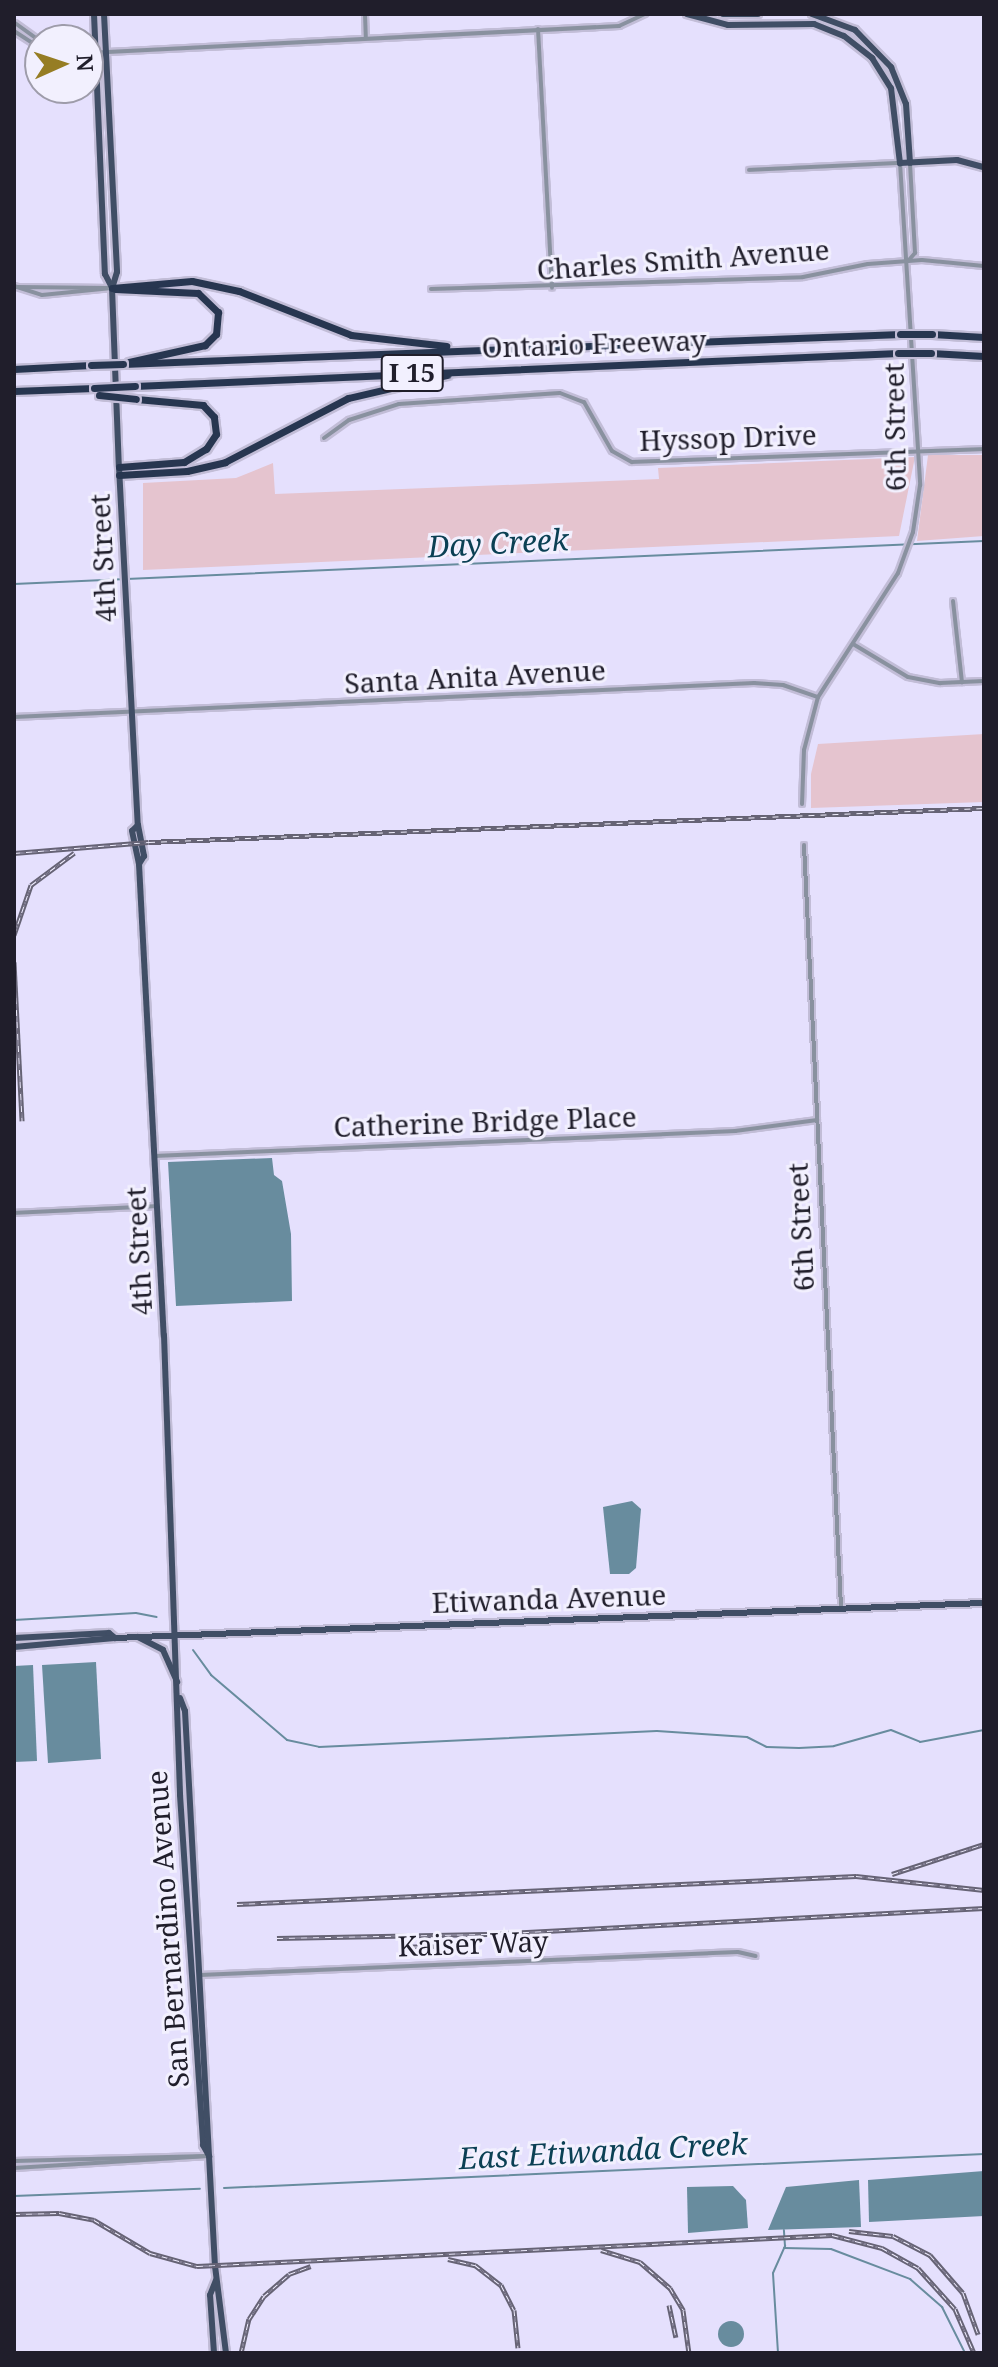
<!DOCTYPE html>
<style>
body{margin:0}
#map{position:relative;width:998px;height:2367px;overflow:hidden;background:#e5e0fd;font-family:"Noto Serif",serif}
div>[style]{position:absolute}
.green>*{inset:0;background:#e5c4cf}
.water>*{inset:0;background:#688c9e}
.round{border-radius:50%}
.stream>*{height:2px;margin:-1px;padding:0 1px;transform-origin:1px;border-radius:1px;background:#688c9e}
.roads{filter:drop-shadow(2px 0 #c2bdd7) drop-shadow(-2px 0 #c2bdd7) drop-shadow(0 2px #c2bdd7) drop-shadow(0 -2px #c2bdd7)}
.minor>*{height:4px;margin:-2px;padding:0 2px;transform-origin:2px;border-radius:2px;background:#89919f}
.major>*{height:6px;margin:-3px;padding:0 3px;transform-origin:3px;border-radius:3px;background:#404e65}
.highway>*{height:7px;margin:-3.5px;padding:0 3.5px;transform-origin:3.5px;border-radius:3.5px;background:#273650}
.rail>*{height:5px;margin-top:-2.5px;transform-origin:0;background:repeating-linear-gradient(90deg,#f2f0fe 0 6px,#666375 0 12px);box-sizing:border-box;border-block:2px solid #666375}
.bridges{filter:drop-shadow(2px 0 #c2bdd7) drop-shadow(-2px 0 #c2bdd7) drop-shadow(0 2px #c2bdd7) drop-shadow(0 -2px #c2bdd7)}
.highway-bridge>*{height:7px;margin:-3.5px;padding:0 3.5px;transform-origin:3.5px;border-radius:3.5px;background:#273650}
span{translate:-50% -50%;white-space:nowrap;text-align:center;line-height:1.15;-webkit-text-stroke:6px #f2f0fe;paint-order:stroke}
.shield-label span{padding:2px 6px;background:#f2f0fe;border:2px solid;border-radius:6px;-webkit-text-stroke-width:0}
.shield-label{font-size:26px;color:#201e2b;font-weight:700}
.street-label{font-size:28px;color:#201e2b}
.water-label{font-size:30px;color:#0b4054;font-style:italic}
.frame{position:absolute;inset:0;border:16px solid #201e2b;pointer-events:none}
.north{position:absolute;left:24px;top:24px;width:80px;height:80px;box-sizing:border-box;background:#f2f0fe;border:2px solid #9e9caa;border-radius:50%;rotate:87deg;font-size:22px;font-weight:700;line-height:32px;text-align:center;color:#201e2b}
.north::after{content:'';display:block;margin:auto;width:28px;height:36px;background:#967d24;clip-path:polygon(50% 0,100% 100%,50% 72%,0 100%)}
</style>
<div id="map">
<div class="green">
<i style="clip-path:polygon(928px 455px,984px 455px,984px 536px,917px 541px)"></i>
<i style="clip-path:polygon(915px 457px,899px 536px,143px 570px,143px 483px,236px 478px,273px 463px,275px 494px,659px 479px,658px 468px)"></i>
<i style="clip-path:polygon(984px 734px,984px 802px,811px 808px,811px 774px,818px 744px)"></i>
</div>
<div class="water">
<i style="clip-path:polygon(272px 1158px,274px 1175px,282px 1181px,291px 1234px,292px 1301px,176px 1306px,168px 1162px)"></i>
<i style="clip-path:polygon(632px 1501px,641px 1509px,636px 1568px,629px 1574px,610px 1574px,603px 1507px)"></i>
<i style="clip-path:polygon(96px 1662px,101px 1759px,48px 1763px,42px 1665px)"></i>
<i style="clip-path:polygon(33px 1665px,37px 1761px,14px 1762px,14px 1666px)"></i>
<i style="clip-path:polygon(984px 2171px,984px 2216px,869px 2222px,868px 2180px)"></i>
<i style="clip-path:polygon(859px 2180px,861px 2227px,768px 2230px,786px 2187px)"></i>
<i style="clip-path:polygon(733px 2186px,746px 2200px,748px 2228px,688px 2233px,687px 2187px)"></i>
<i class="round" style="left:718px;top:2321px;width:26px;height:26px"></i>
</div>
<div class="stream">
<i style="left:14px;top:584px;width:971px;rotate:-2.54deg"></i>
<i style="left:14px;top:1620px;width:122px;rotate:-3.3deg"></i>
<i style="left:136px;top:1613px;width:21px;rotate:11deg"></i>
<i style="left:193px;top:1650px;width:31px;rotate:54deg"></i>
<i style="left:211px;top:1675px;width:100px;rotate:40.5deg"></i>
<i style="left:287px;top:1740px;width:33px;rotate:12deg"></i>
<i style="left:319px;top:1747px;width:338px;rotate:-2.7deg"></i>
<i style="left:657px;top:1731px;width:90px;rotate:3.8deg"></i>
<i style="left:747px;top:1737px;width:22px;rotate:27deg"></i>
<i style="left:767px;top:1747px;width:32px;rotate:2deg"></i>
<i style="left:799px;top:1748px;width:35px;rotate:-3deg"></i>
<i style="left:834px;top:1746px;width:59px;rotate:-15.7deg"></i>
<i style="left:891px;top:1730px;width:31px;rotate:22deg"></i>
<i style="left:920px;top:1742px;width:65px;rotate:-10.6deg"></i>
<i style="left:224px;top:2188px;width:761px;rotate:-2.56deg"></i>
<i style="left:14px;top:2196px;width:186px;rotate:-2.2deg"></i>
<i style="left:784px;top:2248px;width:47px;rotate:1.2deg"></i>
<i style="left:831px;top:2249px;width:85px;rotate:20.8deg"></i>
<i style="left:910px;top:2279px;width:43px;rotate:41.2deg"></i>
<i style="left:942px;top:2307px;width:51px;rotate:63.4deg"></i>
<i style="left:778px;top:2353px;width:80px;rotate:-93.6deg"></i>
<i style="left:773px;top:2273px;width:30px;rotate:-66deg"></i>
<i style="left:785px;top:2246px;width:16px;rotate:-94deg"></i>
</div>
<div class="roads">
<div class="minor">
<i style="left:365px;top:14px;width:23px;rotate:88deg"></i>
<i style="left:15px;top:23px;width:31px;rotate:36deg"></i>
<i style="left:538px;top:29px;width:259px;rotate:86.9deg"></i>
<i style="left:14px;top:31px;width:31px;rotate:33deg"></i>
<i style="left:88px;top:46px;width:9px;rotate:21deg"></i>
<i style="left:88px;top:53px;width:532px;rotate:-2.91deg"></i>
<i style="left:619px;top:26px;width:29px;rotate:-25deg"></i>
<i style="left:749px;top:170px;width:151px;rotate:-2.7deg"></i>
<i style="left:900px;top:163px;width:323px;rotate:86.4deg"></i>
<i style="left:920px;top:485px;width:48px;rotate:98.5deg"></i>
<i style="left:913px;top:532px;width:44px;rotate:110.1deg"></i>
<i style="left:898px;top:573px;width:148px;rotate:122.8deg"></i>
<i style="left:818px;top:697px;width:55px;rotate:104.8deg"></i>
<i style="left:804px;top:750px;width:54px;rotate:92.1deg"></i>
<i style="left:908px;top:261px;width:11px;rotate:-49deg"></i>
<i style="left:915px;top:253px;width:90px;rotate:-93.2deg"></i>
<i style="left:14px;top:286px;width:29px;rotate:18deg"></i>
<i style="left:42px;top:295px;width:70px;rotate:-5.7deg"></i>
<i style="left:17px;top:287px;width:93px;rotate:0.6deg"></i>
<i style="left:431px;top:289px;width:372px;rotate:-1.8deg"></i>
<i style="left:803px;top:277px;width:66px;rotate:-11.3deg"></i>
<i style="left:868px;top:264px;width:54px;rotate:-4.2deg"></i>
<i style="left:922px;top:260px;width:62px;rotate:5.5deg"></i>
<i style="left:324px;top:438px;width:31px;rotate:-36deg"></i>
<i style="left:349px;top:420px;width:52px;rotate:-17.7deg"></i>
<i style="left:399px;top:404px;width:161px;rotate:-3.9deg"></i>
<i style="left:560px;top:393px;width:26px;rotate:21deg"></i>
<i style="left:584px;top:402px;width:56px;rotate:60.3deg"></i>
<i style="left:612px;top:451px;width:23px;rotate:29deg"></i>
<i style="left:632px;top:462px;width:352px;rotate:-2.1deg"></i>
<i style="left:953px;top:601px;width:82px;rotate:83.7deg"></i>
<i style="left:853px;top:644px;width:64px;rotate:31deg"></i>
<i style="left:908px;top:677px;width:33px;rotate:11deg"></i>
<i style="left:940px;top:683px;width:44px;rotate:-2.6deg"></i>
<i style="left:14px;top:717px;width:741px;rotate:-2.63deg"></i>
<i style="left:754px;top:683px;width:29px;rotate:4deg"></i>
<i style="left:783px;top:685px;width:37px;rotate:19deg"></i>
<i style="left:804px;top:845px;width:764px;rotate:87.22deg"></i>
<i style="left:154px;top:1156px;width:582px;rotate:-2.46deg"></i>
<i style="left:735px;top:1131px;width:83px;rotate:-7.6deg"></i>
<i style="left:14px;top:1213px;width:143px;rotate:-2.8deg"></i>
<i style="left:200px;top:1975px;width:538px;rotate:-2.45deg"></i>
<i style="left:738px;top:1952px;width:18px;rotate:13deg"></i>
<i style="left:14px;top:2161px;width:192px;rotate:-1.5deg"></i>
<i style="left:14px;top:2168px;width:195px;rotate:-3.5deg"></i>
</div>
<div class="major">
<i style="left:94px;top:14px;width:260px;rotate:87.6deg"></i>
<i style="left:105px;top:274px;width:16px;rotate:63deg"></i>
<i style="left:104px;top:14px;width:258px;rotate:87.1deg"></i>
<i style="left:117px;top:272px;width:17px;rotate:107deg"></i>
<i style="left:112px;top:288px;width:179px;rotate:87.8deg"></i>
<i style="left:119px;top:467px;width:359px;rotate:87deg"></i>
<i style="left:138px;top:825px;width:32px;rotate:79deg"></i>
<i style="left:144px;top:856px;width:9px;rotate:122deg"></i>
<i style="left:687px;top:14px;width:42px;rotate:15deg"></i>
<i style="left:728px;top:25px;width:86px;rotate:-0.7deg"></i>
<i style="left:814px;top:24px;width:32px;rotate:22deg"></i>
<i style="left:844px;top:36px;width:36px;rotate:38deg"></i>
<i style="left:872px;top:58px;width:36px;rotate:58deg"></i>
<i style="left:891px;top:88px;width:76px;rotate:83.2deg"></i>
<i style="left:900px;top:163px;width:57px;rotate:-3deg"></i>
<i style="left:957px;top:160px;width:28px;rotate:15deg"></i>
<i style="left:723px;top:14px;width:35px"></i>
<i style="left:812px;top:14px;width:46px;rotate:20.4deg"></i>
<i style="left:855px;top:30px;width:52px;rotate:45.8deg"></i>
<i style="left:891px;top:67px;width:40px;rotate:68deg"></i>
<i style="left:906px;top:104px;width:59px;rotate:86.1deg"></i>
<i style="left:138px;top:825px;width:8px;rotate:135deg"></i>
<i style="left:132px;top:831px;width:34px;rotate:78deg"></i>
<i style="left:139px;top:864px;width:472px;rotate:87deg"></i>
<i style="left:164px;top:1335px;width:460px;rotate:88deg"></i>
<i style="left:180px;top:1795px;width:351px;rotate:86.2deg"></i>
<i style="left:203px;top:2145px;width:13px;rotate:61deg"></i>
<i style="left:138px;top:1637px;width:28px;rotate:27deg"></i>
<i style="left:163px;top:1650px;width:35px;rotate:66deg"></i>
<i style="left:14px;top:1638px;width:95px;rotate:-3deg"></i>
<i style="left:109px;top:1633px;width:8px;rotate:40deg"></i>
<i style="left:14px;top:1647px;width:101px;rotate:-5.1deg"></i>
<i style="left:115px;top:1638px;width:870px;rotate:-2.31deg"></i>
<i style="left:180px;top:1698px;width:14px;rotate:69deg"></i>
<i style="left:185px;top:1711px;width:556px;rotate:86.91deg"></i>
<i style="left:215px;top:2266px;width:88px;rotate:82.8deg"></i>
<i style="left:214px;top:2353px;width:58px;rotate:-93.9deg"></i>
<i style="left:210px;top:2295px;width:16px;rotate:-68deg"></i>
</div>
<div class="highway">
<i style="left:112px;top:288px;width:80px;rotate:-5deg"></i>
<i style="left:192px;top:281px;width:48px;rotate:12deg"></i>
<i style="left:239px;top:291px;width:120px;rotate:21.4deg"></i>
<i style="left:351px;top:335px;width:96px;rotate:6.6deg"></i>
<i style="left:115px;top:289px;width:83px;rotate:2.8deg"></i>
<i style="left:198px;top:293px;width:28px;rotate:44deg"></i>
<i style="left:218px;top:312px;width:22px;rotate:95deg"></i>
<i style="left:216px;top:334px;width:16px;rotate:135deg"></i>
<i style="left:205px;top:345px;width:78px;rotate:167.4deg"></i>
<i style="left:932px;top:334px;width:52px;rotate:3.3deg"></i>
<i style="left:931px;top:353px;width:53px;rotate:3.2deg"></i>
<i style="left:123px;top:364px;width:778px;rotate:-2.21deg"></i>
<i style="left:14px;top:369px;width:77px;rotate:-3deg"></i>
<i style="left:135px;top:386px;width:764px;rotate:-2.48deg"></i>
<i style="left:14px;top:391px;width:80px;rotate:-2.1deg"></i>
<i style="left:119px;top:467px;width:65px;rotate:-4.4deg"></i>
<i style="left:184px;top:462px;width:26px;rotate:-31deg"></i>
<i style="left:206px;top:449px;width:18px;rotate:-56deg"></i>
<i style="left:216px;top:434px;width:17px;rotate:-97deg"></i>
<i style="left:214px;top:417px;width:16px;rotate:-133deg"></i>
<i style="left:203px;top:405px;width:67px;rotate:-174.9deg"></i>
<i style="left:119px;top:475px;width:68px;rotate:-3.4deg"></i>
<i style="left:187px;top:471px;width:39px;rotate:-13deg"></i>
<i style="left:225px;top:462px;width:139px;rotate:-27.5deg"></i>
<i style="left:348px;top:398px;width:102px;rotate:-13.1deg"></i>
</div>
</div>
<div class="rail">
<i style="left:14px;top:853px;width:135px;rotate:-4.7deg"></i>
<i style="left:149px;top:842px;width:836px;rotate:-2.33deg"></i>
<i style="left:14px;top:935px;width:53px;rotate:-71.2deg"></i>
<i style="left:31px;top:885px;width:54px;rotate:-36.7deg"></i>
<i style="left:14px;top:962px;width:159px;rotate:87.1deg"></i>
<i style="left:892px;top:1874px;width:97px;rotate:-18.1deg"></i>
<i style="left:237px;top:1904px;width:620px;rotate:-2.59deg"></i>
<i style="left:856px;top:1876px;width:129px;rotate:6.2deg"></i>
<i style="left:277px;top:1938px;width:210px;rotate:-1.1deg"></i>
<i style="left:487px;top:1934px;width:498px;rotate:-3deg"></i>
<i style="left:402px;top:1947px;width:35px;rotate:-2deg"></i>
<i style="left:14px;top:2214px;width:45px;rotate:-1.3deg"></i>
<i style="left:59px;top:2213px;width:36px;rotate:11deg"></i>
<i style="left:94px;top:2220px;width:65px;rotate:30.5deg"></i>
<i style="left:150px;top:2253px;width:49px;rotate:15.5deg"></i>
<i style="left:197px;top:2266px;width:636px;rotate:-2.79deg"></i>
<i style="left:832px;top:2235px;width:52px;rotate:14.6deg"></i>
<i style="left:882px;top:2248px;width:41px;rotate:29.1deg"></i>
<i style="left:918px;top:2268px;width:55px;rotate:47.9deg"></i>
<i style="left:955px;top:2309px;width:48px;rotate:66.6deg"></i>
<i style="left:849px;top:2231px;width:44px;rotate:6.5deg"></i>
<i style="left:893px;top:2236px;width:42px;rotate:27.2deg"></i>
<i style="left:930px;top:2255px;width:50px;rotate:49deg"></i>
<i style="left:963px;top:2293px;width:44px;rotate:69.9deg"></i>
<i style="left:601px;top:2250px;width:41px;rotate:17.1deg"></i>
<i style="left:640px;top:2262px;width:40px;rotate:41deg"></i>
<i style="left:670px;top:2288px;width:26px;rotate:59deg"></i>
<i style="left:683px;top:2310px;width:43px;rotate:82.1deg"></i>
<i style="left:448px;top:2259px;width:28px;rotate:13deg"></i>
<i style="left:475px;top:2265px;width:33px;rotate:38deg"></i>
<i style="left:501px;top:2285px;width:28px;rotate:63deg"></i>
<i style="left:514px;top:2310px;width:38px;rotate:84deg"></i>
<i style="left:669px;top:2305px;width:33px;rotate:78deg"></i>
<i style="left:241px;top:2353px;width:35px;rotate:-77deg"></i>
<i style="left:249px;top:2319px;width:27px;rotate:-57deg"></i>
<i style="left:264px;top:2296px;width:33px;rotate:-41deg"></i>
<i style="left:289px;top:2274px;width:23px;rotate:-20deg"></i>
</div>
<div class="bridges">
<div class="highway-bridge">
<i style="left:900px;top:334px;width:32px"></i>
<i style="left:898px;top:353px;width:33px"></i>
<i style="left:91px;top:365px;width:32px;rotate:-2deg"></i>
<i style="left:94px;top:388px;width:41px;rotate:-2.8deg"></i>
<i style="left:99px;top:395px;width:37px;rotate:6deg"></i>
</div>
</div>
<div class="shield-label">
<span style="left:412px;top:373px">I 15</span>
</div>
<div class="street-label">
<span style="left:683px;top:259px;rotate:-4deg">Charles Smith Avenue</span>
<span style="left:594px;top:343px;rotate:-2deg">Ontario Freeway</span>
<span style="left:894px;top:427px;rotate:-91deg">6th Street</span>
<span style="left:728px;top:437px;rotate:-2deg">Hyssop Drive</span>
<span style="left:102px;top:558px;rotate:-93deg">4th Street</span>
<span style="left:475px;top:676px;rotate:-3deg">Santa Anita Avenue</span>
<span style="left:485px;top:1121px;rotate:-2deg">Catherine Bridge Place</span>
<span style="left:800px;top:1227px;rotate:-93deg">6th Street</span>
<span style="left:138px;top:1251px;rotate:-93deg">4th Street</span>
<span style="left:549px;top:1598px;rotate:-2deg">Etiwanda Avenue</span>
<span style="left:167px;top:1929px;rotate:-94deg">San Bernardino Avenue</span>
<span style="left:473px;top:1943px;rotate:-2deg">Kaiser Way</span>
</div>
<div class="water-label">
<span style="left:498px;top:543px;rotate:-3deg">Day Creek</span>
<span style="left:603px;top:2151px;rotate:-3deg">East Etiwanda Creek</span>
</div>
<div class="frame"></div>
<div class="north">N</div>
</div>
